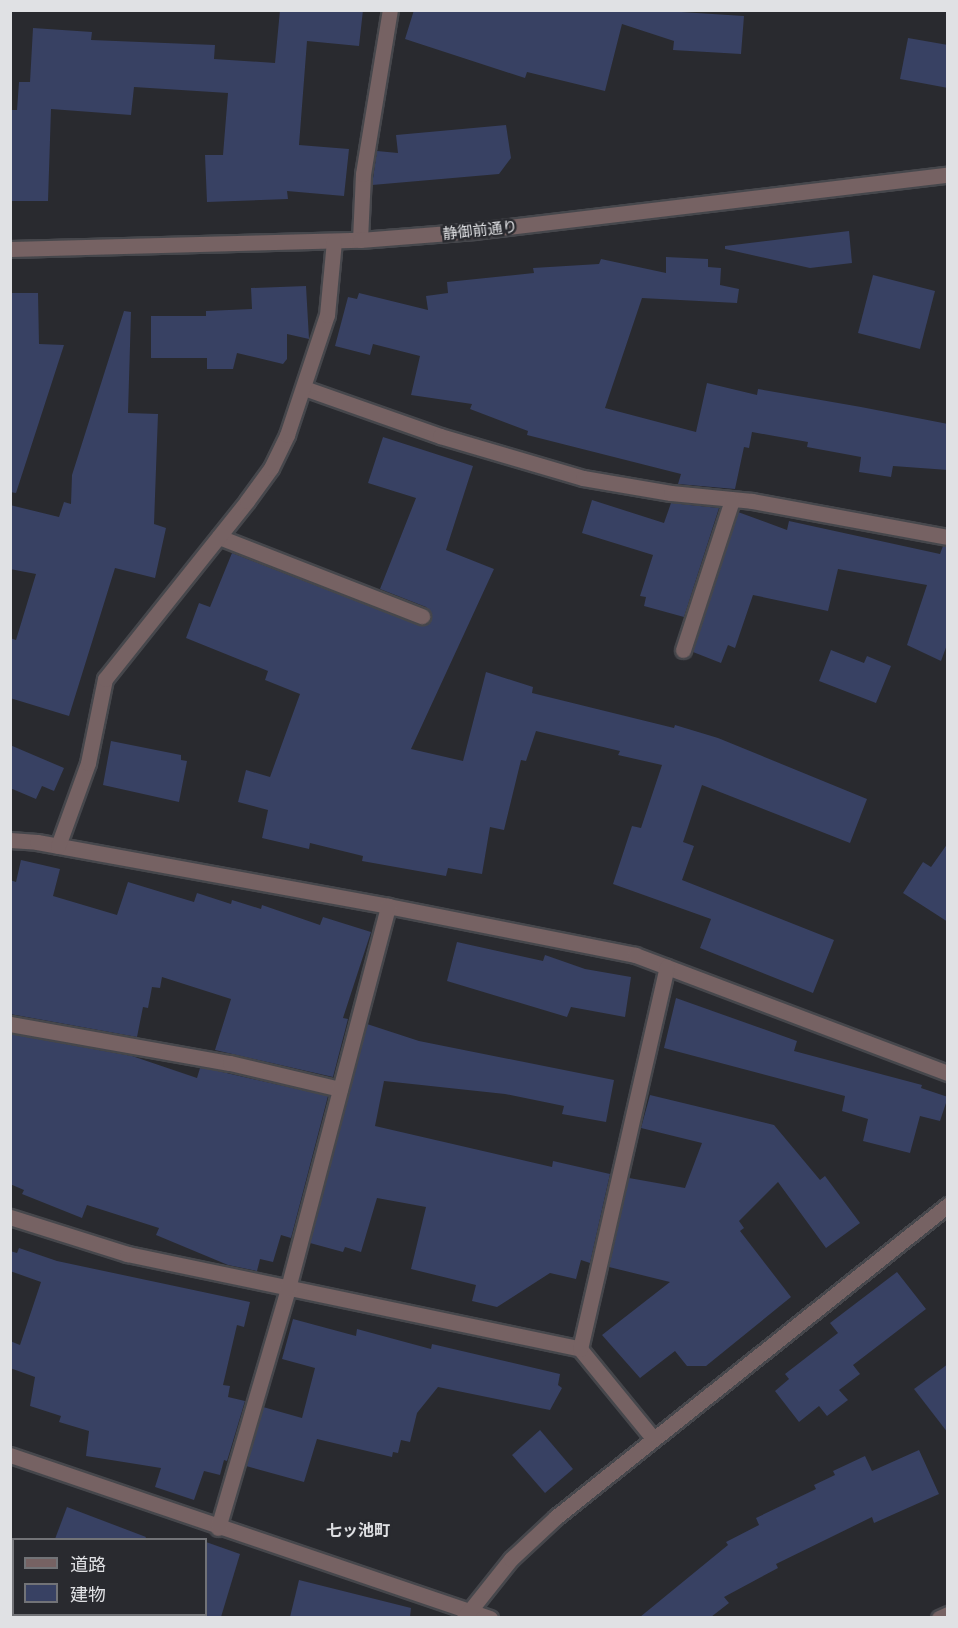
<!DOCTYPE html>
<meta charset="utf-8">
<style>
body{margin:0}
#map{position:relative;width:958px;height:1628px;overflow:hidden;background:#292a2f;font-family:"Libre Baskerville","Noto Sans JP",serif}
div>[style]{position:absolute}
.building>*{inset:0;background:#384163}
.roads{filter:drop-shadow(2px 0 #46474c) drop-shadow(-2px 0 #46474c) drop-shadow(0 2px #46474c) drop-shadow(0 -2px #46474c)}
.minor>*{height:15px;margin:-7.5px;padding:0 7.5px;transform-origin:7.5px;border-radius:7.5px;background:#766263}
span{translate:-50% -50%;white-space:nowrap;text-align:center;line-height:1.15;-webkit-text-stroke:5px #292a2f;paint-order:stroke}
.street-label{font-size:15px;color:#e0e1e4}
.neighbourhood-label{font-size:16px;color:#e0e1e4;font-weight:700}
.frame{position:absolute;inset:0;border:12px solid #e0e1e4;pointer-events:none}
.legend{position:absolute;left:12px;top:1538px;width:195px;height:78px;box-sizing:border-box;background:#292a2f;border:2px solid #727377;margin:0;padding:8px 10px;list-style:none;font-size:18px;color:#e0e1e4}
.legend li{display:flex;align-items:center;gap:12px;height:30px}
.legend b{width:30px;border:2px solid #727377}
</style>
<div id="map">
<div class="building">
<i style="clip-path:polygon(280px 10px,363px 10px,359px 46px,307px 41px,299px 145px,349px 149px,344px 196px,287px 191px,288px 199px,207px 202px,205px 155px,223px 155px,228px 93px,134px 87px,131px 115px,51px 109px,48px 201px,10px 201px,10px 110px,17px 110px,19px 82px,30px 82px,33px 28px,92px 32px,91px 40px,215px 45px,214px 59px,275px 63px)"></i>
<i style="clip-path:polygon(414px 10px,650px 10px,744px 16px,741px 54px,673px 50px,674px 41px,622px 24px,605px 91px,527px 72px,525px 78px,405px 39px)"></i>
<i style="clip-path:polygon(908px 38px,948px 45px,948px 88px,900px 79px)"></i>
<i style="clip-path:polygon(506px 125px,511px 158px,499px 174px,372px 185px,377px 151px,398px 153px,396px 135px)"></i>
<i style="clip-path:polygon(849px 231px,852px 263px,810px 268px,725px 249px,725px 246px)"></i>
<i style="clip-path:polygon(666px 257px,708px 259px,708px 267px,721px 268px,720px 285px,739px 289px,737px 303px,642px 298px,605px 408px,696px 432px,707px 383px,757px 395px,758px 389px,861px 407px,948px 424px,948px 470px,893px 466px,891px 477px,859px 472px,861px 457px,807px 447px,808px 442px,752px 432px,749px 448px,744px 447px,735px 489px,678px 484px,681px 474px,527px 435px,528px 431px,470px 409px,472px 404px,411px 395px,420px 356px,373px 344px,370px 355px,335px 346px,348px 297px,357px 299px,359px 293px,428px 310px,426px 296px,448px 293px,447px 282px,534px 273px,533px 268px,599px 264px,601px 259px,666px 273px)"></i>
<i style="clip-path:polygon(873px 275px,935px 291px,920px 349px,858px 333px)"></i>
<i style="clip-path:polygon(306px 286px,309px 339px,287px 334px,287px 359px,283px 364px,237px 353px,233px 369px,207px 369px,207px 358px,151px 358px,151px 316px,206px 316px,206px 311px,252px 309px,251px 288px)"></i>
<i style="clip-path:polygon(11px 293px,38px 293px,39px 344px,64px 345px,16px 493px,10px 492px)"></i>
<i style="clip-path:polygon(124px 311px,131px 312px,128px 413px,158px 414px,154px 524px,166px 528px,155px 578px,115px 568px,69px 716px,10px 698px,10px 638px,16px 640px,36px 574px,10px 569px,10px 505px,59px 517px,64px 502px,71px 504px,72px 475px)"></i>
<i style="clip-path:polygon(383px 437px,473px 466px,446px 550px,494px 569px,411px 749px,463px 761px,486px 672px,533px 687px,532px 693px,674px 728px,675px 725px,718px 738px,867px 799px,850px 843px,702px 785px,683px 842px,694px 846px,682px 880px,834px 940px,813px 993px,700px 948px,711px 919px,613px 884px,632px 826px,641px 828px,662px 765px,618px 755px,620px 751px,536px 731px,526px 761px,521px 760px,504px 830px,490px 827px,482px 874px,448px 868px,446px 876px,362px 861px,363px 856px,310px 843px,309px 849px,262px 838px,268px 810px,238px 802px,246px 770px,270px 777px,300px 694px,265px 680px,268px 671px,186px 638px,199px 603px,210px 607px,232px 553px,418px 625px,429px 623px,432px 615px,426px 607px,380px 589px,416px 498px,368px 483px)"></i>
<i style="clip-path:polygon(592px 500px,664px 523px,671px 503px,719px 508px,684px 617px,644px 606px,646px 597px,640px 596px,653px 555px,582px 533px)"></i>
<i style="clip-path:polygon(738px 512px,787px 530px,789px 521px,940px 554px,943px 546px,948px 547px,948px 642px,941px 661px,907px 645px,927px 585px,838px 569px,828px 611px,753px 595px,735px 648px,728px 645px,721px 663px,693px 652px)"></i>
<i style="clip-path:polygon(831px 650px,864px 663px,867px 656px,891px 666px,876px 703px,819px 681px)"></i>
<i style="clip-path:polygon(111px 741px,181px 755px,181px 760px,187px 761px,179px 802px,103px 785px)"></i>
<i style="clip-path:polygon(10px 745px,64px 768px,54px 791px,42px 786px,36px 799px,10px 788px)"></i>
<i style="clip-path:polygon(948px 843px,948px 922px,903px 893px,923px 862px,931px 867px)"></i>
<i style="clip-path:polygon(21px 860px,60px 869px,53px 896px,117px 915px,128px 882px,194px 902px,197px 893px,231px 904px,232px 900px,261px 909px,262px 905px,320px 925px,323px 917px,371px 932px,343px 1018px,348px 1019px,333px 1077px,215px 1050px,231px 999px,162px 977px,160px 988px,152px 987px,148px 1008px,143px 1007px,137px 1037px,10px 1014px,10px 880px,16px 882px)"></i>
<i style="clip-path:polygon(457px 942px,543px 961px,545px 955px,585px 969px,631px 977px,625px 1017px,571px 1007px,567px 1017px,447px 981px)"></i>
<i style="clip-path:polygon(676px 998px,797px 1041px,794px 1051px,922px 1085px,921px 1088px,948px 1097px,940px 1121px,920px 1116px,910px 1153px,863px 1141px,868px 1119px,842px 1111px,845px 1096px,664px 1048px)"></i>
<i style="clip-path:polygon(367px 1024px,419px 1041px,614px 1080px,606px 1122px,562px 1114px,564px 1106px,505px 1094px,384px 1081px,375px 1126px,552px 1167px,553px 1161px,610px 1174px,590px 1263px,581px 1260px,576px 1279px,550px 1273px,497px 1307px,472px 1301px,476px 1285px,411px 1269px,426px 1207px,377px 1198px,361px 1252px,345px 1247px,343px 1252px,310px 1243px)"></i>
<i style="clip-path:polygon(10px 1034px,132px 1056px,197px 1078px,200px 1068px,209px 1069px,328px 1096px,291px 1238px,281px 1235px,273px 1262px,260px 1259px,257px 1271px,228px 1265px,156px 1235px,159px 1228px,87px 1205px,82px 1218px,22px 1194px,24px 1190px,10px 1184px)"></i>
<i style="clip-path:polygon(650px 1095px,774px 1125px,820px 1180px,825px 1176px,860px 1223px,826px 1248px,778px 1182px,739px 1221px,744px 1228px,740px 1231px,791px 1297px,706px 1366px,687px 1366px,675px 1351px,640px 1378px,602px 1335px,670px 1282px,609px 1267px,629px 1178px,685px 1188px,702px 1143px,641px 1128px)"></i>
<i style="clip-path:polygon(19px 1248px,57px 1261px,250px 1302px,244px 1327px,237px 1325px,223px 1385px,230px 1386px,228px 1397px,245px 1401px,227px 1461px,224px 1460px,220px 1475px,204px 1471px,194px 1500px,155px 1487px,161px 1468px,86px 1456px,89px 1431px,59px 1422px,61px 1416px,30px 1406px,35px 1377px,10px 1368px,10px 1341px,20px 1345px,41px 1282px,10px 1271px,10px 1251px,17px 1253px)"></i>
<i style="clip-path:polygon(897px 1272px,926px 1309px,853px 1365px,860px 1374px,839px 1390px,848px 1400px,827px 1416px,819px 1406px,799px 1422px,775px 1391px,789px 1379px,785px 1374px,838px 1333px,830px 1323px)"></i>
<i style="clip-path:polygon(293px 1319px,356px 1336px,357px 1329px,431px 1349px,432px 1344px,560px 1374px,558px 1385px,562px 1388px,550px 1410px,438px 1387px,417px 1413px,410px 1442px,401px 1440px,398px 1453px,393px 1452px,392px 1457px,317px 1439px,304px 1482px,246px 1466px,263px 1407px,302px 1418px,315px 1368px,282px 1359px)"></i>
<i style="clip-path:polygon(948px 1364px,948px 1433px,914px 1389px)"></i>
<i style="clip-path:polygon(540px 1430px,573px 1469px,545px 1493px,512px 1455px)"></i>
<i style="clip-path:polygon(919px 1450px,939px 1494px,874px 1523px,872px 1517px,776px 1564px,778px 1568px,724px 1597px,729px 1603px,711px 1617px,640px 1617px,728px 1545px,726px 1542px,759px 1525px,756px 1518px,816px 1489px,814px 1485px,835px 1475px,833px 1471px,865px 1456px,872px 1471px)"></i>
<i style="clip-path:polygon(67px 1507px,146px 1537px,145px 1539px,55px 1539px)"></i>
<i style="clip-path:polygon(206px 1542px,240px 1554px,221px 1617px,206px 1617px)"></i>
<i style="clip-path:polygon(299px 1580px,411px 1608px,410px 1617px,290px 1617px)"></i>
</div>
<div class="roads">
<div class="minor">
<i style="left:360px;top:240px;width:66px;rotate:-87.4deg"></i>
<i style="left:363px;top:174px;width:166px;rotate:-80.7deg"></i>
<i style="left:10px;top:249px;width:350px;rotate:-1.5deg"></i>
<i style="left:360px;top:240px;width:115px;rotate:-4.5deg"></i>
<i style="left:475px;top:231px;width:476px;rotate:-6.8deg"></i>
<i style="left:304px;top:388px;width:144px;rotate:19.4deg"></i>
<i style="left:440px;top:436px;width:149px;rotate:16.4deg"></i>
<i style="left:583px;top:478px;width:89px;rotate:9.7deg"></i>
<i style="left:671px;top:493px;width:81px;rotate:5.6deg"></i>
<i style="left:752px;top:501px;width:199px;rotate:10.4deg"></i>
<i style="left:219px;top:537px;width:218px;rotate:21.3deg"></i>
<i style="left:683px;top:650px;width:158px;rotate:-71.9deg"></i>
<i style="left:10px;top:840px;width:27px;rotate:4deg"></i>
<i style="left:37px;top:842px;width:357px;rotate:10.3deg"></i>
<i style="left:388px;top:906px;width:252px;rotate:11.2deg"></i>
<i style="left:635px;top:955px;width:335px;rotate:20.7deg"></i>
<i style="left:58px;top:846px;width:88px;rotate:-70.1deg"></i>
<i style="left:88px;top:763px;width:86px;rotate:-78.6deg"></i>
<i style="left:105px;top:679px;width:228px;rotate:-51.4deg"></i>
<i style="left:247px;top:501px;width:41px;rotate:-54deg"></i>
<i style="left:271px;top:468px;width:37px;rotate:-64deg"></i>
<i style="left:287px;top:435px;width:126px;rotate:-71.6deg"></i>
<i style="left:327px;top:315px;width:74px;rotate:-84.6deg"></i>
<i style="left:10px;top:1024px;width:223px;rotate:10.1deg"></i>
<i style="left:230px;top:1063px;width:113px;rotate:13.3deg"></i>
<i style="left:10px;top:1217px;width:123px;rotate:17.5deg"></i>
<i style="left:127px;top:1254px;width:463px;rotate:11.8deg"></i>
<i style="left:580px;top:1349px;width:114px;rotate:50.7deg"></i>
<i style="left:580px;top:1349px;width:392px;rotate:-77.2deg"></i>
<i style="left:10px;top:1455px;width:507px;rotate:18.76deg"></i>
<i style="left:218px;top:1528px;width:250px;rotate:-73.7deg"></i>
<i style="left:288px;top:1288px;width:395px;rotate:-75.3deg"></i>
<i style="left:464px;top:1618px;width:75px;rotate:-51.5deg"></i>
<i style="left:511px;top:1559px;width:62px;rotate:-43deg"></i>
<i style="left:556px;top:1517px;width:501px;rotate:-38.52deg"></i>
<i style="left:939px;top:1618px;width:10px;rotate:-24deg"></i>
</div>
</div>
<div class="street-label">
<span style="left:480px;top:230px;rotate:-6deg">静御前通り</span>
</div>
<div class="neighbourhood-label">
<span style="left:358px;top:1530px">七ッ池町</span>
</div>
<div class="frame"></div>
<ul class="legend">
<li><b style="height:8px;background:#766263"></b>道路</li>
<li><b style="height:16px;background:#384163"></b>建物</li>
</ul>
</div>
